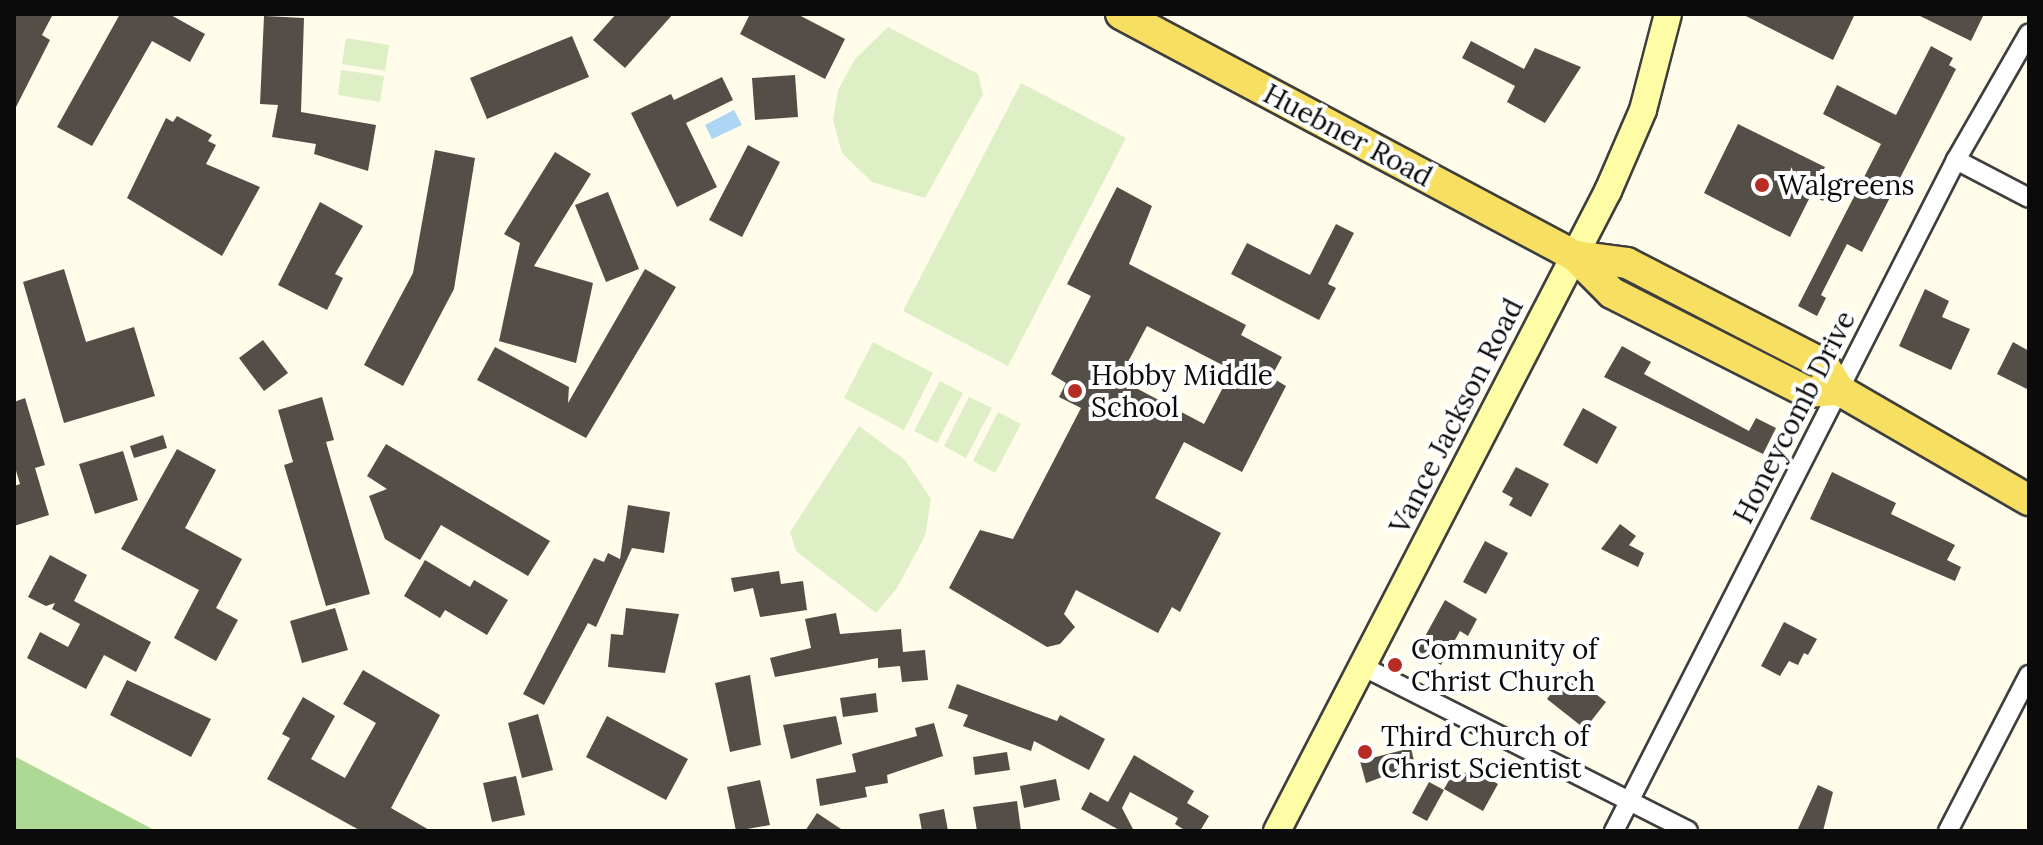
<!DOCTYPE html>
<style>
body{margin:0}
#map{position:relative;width:2043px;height:845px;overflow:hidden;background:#fffcea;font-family:Lora,serif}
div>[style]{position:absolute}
.forest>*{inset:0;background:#add994}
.pitch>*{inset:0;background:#deefc6}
.water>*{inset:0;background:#afd5f5}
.building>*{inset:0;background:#544e48}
.roads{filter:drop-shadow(2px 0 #3e3e3e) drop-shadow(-2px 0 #3e3e3e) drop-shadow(0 2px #3e3e3e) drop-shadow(0 -2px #3e3e3e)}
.street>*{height:18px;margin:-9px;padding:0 9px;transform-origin:9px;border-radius:9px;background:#fff}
.secondary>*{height:26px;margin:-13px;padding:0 13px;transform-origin:13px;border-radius:13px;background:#fefca5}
.primary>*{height:30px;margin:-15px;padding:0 15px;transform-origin:15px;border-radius:15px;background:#f7e061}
.dots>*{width:22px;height:22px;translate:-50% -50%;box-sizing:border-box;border:4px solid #fff;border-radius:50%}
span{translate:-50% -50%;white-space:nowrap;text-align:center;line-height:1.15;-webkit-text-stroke:8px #fff;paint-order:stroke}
.street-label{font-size:28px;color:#0b0b0b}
.poi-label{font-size:28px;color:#0b0b0b}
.left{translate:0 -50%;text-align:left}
.frame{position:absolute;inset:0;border:16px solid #0b0b0b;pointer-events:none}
</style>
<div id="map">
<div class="forest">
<i style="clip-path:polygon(14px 756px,156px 831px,14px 831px)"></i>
</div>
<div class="pitch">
<i style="clip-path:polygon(888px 27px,978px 74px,983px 94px,925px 198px,872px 182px,842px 153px,833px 120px,838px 90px,855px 59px)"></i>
<i style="clip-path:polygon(346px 38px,389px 45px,385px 71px,342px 64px)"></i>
<i style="clip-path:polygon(341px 70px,384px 76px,380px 102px,338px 95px)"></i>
<i style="clip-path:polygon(1021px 83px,1126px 138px,1008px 366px,903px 311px)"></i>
<i style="clip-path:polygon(873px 342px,933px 373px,904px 430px,844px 398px)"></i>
<i style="clip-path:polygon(940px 381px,963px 393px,937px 443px,914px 431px)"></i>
<i style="clip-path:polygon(969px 397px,992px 408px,966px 458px,944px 446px)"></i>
<i style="clip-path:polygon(998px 412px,1021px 424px,995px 473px,973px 461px)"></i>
<i style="clip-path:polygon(859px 426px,905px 460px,931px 499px,925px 536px,897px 588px,876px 613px,796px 551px,790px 532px)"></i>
</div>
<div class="water">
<i style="clip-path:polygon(734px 110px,742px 125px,712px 139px,705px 125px)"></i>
</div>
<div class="building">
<i style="clip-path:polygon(14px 14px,53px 14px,42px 35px,50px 40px,14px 111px)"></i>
<i style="clip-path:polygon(120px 14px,169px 14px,205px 34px,190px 62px,152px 41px,92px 146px,57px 127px)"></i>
<i style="clip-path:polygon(616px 14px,673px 14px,625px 68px,593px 40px)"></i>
<i style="clip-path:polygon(750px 14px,797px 14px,845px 39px,825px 79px,740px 34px)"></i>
<i style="clip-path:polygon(1742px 14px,1855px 14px,1833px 60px)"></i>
<i style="clip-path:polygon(1916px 14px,1984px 14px,1971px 41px)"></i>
<i style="clip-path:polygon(264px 16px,304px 18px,301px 112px,376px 125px,368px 171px,314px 154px,316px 144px,272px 137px,278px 105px,260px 104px)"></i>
<i style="clip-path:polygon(572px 36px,589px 77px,487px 119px,470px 78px)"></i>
<i style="clip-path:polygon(1471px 41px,1524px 69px,1535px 48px,1581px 67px,1545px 123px,1507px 102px,1515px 86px,1462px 58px)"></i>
<i style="clip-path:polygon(1931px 46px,1953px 58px,1949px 65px,1956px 69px,1862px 252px,1847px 244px,1821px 295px,1826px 298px,1817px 316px,1798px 306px,1881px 144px,1823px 114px,1837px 85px,1896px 115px)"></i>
<i style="clip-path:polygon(795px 75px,798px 117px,755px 120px,752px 78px)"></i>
<i style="clip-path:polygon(722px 77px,733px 100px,686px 123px,717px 187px,677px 207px,631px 113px,671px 94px,674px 100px)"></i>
<i style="clip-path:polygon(177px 116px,212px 135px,208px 141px,216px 145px,206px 164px,260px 187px,222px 256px,127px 198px,166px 118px,173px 122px)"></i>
<i style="clip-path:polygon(1738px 124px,1825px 167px,1820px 177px,1832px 183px,1823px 201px,1811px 195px,1790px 237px,1704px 193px)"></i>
<i style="clip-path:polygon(748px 145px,780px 162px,742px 237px,709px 220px)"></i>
<i style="clip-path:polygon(435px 150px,475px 158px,454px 289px,403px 386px,364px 365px,413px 273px)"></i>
<i style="clip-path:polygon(555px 152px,591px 174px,534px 266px,593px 283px,576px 363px,499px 341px,520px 243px,504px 234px)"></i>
<i style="clip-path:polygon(evenodd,1117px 187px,1152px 206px,1129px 264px,1246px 325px,1241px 335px,1282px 357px,1271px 377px,1286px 386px,1242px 472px,1184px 442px,1155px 498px,1221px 533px,1180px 612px,1172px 607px,1158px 633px,1076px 590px,1064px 614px,1075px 627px,1060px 644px,1047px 647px,949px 588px,980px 530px,1013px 539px,1081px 408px,1059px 397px,1066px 383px,1051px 374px,1091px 296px,1067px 284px,1117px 187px,1147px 326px,1232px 370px,1204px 424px,1119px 379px,1147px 326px)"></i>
<i style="clip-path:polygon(608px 192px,639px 269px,606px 282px,575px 205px)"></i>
<i style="clip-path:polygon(320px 202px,363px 226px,335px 274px,343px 278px,327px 310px,278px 285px)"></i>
<i style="clip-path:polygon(1336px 224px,1354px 233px,1328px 284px,1336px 288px,1319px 320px,1231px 274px,1247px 243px,1310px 275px)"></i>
<i style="clip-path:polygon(64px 269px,86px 342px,134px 327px,155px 396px,64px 423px,23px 282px)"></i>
<i style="clip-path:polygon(645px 269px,676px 287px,586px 438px,477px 380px,495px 347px,569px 387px,568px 403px)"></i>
<i style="clip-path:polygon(1925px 289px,1949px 301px,1942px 317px,1970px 329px,1951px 370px,1899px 346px)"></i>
<i style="clip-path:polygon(263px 340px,288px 373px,264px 391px,239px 358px)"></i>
<i style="clip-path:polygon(2013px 342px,2029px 351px,2029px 390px,1997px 374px)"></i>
<i style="clip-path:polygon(1622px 346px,1651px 362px,1644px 374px,1749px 431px,1756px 418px,1776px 428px,1763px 454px,1604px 377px)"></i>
<i style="clip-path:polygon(322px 397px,334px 440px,326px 442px,370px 594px,326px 606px,284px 465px,293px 462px,278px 410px)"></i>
<i style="clip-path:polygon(25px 398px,45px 465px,35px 468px,49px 515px,14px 526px,14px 486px,20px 484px,14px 464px,14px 402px)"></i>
<i style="clip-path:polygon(1583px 408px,1617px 427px,1597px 464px,1563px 445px)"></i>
<i style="clip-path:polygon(163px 435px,167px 448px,134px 458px,130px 446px)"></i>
<i style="clip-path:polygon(386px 444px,550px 541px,528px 576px,441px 525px,420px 560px,385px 539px,369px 496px,387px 489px,367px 476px)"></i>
<i style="clip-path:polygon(177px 449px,216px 470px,185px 528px,242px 559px,216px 608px,238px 620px,216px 661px,174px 638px,199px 590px,121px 549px)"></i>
<i style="clip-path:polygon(123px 451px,138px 500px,95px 514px,79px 464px)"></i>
<i style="clip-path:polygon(1516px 467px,1549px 484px,1531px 517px,1509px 505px,1513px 498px,1502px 492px)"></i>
<i style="clip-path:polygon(1832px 472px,1896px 503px,1891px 514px,1955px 545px,1947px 560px,1961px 567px,1955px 581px,1810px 519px)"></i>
<i style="clip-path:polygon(628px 505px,670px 512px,664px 553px,632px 548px,596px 627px,588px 623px,544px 705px,523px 694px,594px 558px,604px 562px,608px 553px,620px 559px)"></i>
<i style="clip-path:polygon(1620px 524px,1636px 536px,1629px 545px,1644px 553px,1638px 567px,1601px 549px)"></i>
<i style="clip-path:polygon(1485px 541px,1508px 553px,1486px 594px,1463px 582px)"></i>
<i style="clip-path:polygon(50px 555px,87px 575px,74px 601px,151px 642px,136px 672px,104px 655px,86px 689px,27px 658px,40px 632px,68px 647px,80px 624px,52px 609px,55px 603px,46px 606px,28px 597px)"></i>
<i style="clip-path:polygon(425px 560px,470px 587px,474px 580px,508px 600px,487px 635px,445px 610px,440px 618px,404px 596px)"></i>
<i style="clip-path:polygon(779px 571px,781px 584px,803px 581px,807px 610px,760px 617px,753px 588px,734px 592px,731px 578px)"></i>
<i style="clip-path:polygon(1445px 600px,1477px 619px,1468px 636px,1460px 631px,1441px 665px,1417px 651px)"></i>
<i style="clip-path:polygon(335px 608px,348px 650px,302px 663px,290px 621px)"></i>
<i style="clip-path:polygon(626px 608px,679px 614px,665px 673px,608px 667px,611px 634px,623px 635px)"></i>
<i style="clip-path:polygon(836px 613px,840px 634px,901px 629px,903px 652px,925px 650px,928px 680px,902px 682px,900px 666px,878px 668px,878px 658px,775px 677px,770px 658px,811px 648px,805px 619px)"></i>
<i style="clip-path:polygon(1784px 622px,1817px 639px,1808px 655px,1804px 653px,1798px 665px,1789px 661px,1780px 676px,1761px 666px)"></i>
<i style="clip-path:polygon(363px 670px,440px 715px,391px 808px,431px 831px,361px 831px,267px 779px,290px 738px,282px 734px,303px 697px,335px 716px,311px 759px,345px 778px,376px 723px,343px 704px)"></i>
<i style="clip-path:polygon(1568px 672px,1606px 702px,1585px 729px,1547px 699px)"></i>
<i style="clip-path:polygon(750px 675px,761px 745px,730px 752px,715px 683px)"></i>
<i style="clip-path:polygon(127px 680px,211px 719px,191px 757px,110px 715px)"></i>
<i style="clip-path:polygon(957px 684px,1057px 721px,1060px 715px,1105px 739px,1089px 770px,1034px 741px,1031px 751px,963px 726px,968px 715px,948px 708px)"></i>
<i style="clip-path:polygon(876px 693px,878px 712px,843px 717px,840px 698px)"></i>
<i style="clip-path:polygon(538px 714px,553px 770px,522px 778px,508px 723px)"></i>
<i style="clip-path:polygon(607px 716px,688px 759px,666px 800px,586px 757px)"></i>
<i style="clip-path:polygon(836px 716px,842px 744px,791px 759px,783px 725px)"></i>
<i style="clip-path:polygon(934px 723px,943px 756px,887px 775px,888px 783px,865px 787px,867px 797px,820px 806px,816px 779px,856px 772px,852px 754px,917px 736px,915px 728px)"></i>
<i style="clip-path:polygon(1411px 748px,1415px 765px,1366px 783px,1360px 761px)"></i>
<i style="clip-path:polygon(1007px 752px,1010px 770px,975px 775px,973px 757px)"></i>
<i style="clip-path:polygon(1134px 755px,1194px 791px,1187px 803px,1209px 816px,1200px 831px,1186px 831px,1175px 824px,1178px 818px,1130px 792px,1122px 808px,1134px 831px,1121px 831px,1081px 809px,1090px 792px,1108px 802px)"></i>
<i style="clip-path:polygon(1456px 768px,1467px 774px,1470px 768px,1498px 784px,1483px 811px,1444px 789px)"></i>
<i style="clip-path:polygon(516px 776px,525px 815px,492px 822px,483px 783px)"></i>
<i style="clip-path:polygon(1056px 779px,1060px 800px,1024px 808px,1020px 786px)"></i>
<i style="clip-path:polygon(760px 780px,770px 825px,736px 831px,727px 787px)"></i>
<i style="clip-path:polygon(1429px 782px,1444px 790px,1427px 821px,1412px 813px)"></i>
<i style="clip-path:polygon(1818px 785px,1833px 792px,1823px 831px,1797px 831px)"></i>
<i style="clip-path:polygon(1017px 801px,1021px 831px,977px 831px,973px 807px)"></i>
<i style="clip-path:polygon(944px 809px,948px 831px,922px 831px,919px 814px)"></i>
<i style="clip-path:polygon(817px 813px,844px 831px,805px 831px)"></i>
</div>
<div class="roads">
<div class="street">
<i style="left:1956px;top:160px;width:82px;rotate:27.5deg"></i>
<i style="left:1364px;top:667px;width:363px;rotate:26.8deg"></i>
<i style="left:1614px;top:831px;width:753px;rotate:-62.99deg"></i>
<i style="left:1956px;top:160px;width:146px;rotate:-60.1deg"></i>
<i style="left:1948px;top:831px;width:176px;rotate:-62.6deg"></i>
</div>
<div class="secondary">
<i style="left:1277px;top:831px;width:721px;rotate:-62.65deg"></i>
<i style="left:1608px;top:191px;width:88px;rotate:-66.6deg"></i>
<i style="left:1643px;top:110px;width:99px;rotate:-75.4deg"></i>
</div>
<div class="primary">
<i style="left:1121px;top:14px;width:514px;rotate:28.06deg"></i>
<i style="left:1575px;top:256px;width:52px;rotate:45deg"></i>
<i style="left:1612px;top:293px;width:219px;rotate:26.9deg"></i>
<i style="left:1807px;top:392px;width:32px;rotate:-4deg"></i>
<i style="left:1575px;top:256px;width:52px;rotate:7.7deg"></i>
<i style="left:1627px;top:263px;width:220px;rotate:27.3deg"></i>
<i style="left:1823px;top:364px;width:31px;rotate:58deg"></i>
<i style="left:1839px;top:390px;width:220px;rotate:30.1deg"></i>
</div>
</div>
<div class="dots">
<i style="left:1762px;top:185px;background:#b92b25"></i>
<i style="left:1075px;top:391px;background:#b92b25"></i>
<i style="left:1395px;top:665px;background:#b92b25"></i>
<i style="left:1365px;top:752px;background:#b92b25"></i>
</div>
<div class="street-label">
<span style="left:1348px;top:135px;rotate:28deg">Huebner Road</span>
<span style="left:1456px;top:416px;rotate:-63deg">Vance Jackson Road</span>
<span style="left:1794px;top:417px;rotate:-63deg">Honeycomb Drive</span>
</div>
<div class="poi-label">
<span class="left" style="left:1778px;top:185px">Walgreens</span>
<span class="left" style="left:1091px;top:391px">Hobby Middle<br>School</span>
<span class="left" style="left:1411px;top:665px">Community of<br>Christ Church</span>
<span class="left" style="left:1381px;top:752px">Third Church of<br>Christ Scientist</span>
</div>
<div class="frame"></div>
</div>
